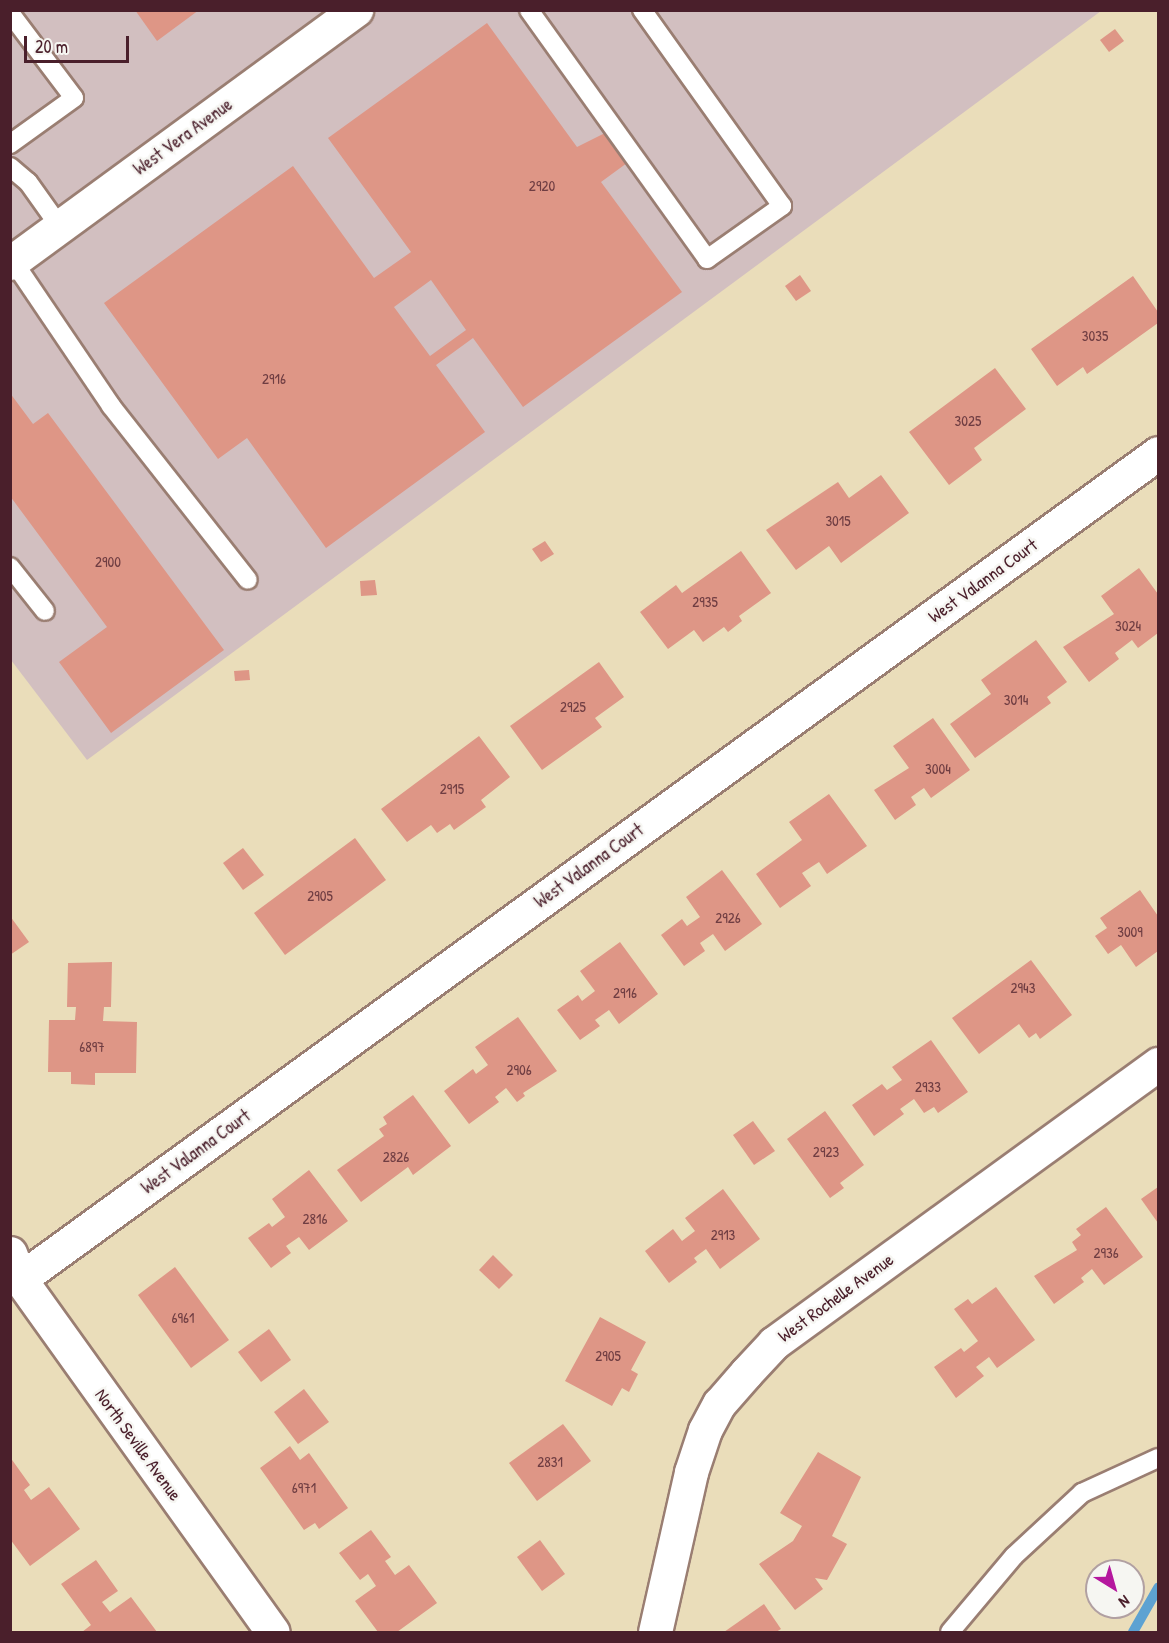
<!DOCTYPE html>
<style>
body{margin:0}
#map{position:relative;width:1169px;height:1643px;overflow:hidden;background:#eaddba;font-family:"Patrick Hand",sans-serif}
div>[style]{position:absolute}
.industrial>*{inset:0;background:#d2bfc0}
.stream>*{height:10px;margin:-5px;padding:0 5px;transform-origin:5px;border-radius:5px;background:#5da2d2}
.building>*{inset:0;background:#de9686}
.roads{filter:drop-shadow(2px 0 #9a7e72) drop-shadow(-2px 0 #9a7e72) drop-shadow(0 2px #9a7e72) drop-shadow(0 -2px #9a7e72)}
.service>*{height:18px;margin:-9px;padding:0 9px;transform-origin:9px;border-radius:9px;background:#fff}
.minor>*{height:33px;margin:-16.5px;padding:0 16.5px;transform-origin:16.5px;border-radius:16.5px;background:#fff}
span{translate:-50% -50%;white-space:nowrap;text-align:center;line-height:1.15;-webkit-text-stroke:5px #f6f6f2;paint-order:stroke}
.number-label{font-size:15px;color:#6f3d42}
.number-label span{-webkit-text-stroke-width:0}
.street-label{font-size:18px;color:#4a1f2b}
.frame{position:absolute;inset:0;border:12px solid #4a1f2b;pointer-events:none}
.north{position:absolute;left:1085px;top:1559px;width:60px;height:60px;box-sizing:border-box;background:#f6f6f2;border:2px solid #b1a0a2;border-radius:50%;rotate:143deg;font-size:16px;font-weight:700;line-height:24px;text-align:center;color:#4a1f2b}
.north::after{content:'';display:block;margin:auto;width:21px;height:27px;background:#b5179e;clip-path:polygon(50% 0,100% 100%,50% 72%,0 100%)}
.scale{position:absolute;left:24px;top:36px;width:105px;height:27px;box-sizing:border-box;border:3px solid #4a1f2b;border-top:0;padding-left:8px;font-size:18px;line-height:21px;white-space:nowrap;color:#4a1f2b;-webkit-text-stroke:4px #f6f6f2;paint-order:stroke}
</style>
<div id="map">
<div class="industrial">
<i style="clip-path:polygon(11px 11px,1101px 11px,87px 760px,11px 660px)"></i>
</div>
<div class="stream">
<i style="left:1133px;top:1632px;width:51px;rotate:-60.4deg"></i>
</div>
<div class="building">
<i style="clip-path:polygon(135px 10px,199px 10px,157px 41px)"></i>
<i style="clip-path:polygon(evenodd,487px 23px,577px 147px,605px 133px,627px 163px,601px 182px,682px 292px,523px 407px,473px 338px,436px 365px,485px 432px,326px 548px,247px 438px,218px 459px,104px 303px,293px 166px,374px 278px,411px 252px,328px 138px,487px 23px,431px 280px,466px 330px,430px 356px,394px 307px,431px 280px)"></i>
<i style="clip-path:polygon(1115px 29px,1124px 41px,1109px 52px,1100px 40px)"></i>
<i style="clip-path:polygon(800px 275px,811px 291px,796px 301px,785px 286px)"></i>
<i style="clip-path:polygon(1133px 276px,1158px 312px,1158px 323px,1087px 374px,1083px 367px,1057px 386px,1031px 349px)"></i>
<i style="clip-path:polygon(995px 368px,1026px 409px,974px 448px,982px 460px,949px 485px,909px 432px)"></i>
<i style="clip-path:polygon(10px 393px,33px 424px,48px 413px,224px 650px,111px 733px,59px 662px,107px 627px,10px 496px)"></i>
<i style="clip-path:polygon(881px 475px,909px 513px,841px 563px,829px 546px,796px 570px,766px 530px,838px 482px,849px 498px)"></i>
<i style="clip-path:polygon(545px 541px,554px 554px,541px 562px,532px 549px)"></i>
<i style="clip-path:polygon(741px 551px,771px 593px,739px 616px,742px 621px,728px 632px,724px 627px,703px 642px,694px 630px,668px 649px,640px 612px,676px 585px,682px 593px)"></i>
<i style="clip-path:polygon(1139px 568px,1158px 594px,1158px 633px,1138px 648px,1132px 640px,1115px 653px,1119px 659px,1089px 682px,1063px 647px,1114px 614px,1101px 596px)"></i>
<i style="clip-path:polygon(375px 580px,377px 595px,361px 596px,360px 581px)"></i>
<i style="clip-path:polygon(1036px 640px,1067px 682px,1047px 697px,1051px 703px,975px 758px,950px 724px,991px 694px,981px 680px)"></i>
<i style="clip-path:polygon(599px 662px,624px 697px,595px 718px,602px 727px,542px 770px,510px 726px)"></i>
<i style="clip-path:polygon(249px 670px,250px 680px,235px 681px,234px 671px)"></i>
<i style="clip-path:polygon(933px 718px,970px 770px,931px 798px,924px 788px,911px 797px,916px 805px,895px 820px,874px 790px,909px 768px,893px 746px)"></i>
<i style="clip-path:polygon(479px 736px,510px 777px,481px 800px,486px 807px,454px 830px,450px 824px,437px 833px,431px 825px,407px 842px,381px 809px)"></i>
<i style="clip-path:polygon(829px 794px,867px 846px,827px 874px,819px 862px,802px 873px,811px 886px,780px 908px,756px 874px,802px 840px,789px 822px)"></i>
<i style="clip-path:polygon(355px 838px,386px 880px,285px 955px,254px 913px)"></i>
<i style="clip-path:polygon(243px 848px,264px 875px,243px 890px,223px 863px)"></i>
<i style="clip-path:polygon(722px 870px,762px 924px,725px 951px,713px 934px,700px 943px,705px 951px,684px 966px,661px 935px,682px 919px,687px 926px,700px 917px,686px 897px)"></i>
<i style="clip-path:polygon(1140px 890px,1158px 916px,1158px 951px,1136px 967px,1121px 945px,1108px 954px,1095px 936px,1107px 928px,1100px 918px)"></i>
<i style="clip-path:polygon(10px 916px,29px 942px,10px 955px)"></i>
<i style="clip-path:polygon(620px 942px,658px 994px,619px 1024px,609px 1010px,595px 1020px,600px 1026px,580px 1040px,557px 1010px,578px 995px,582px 1001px,595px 991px,580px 971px)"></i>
<i style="clip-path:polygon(1031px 960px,1072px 1015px,1040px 1039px,1036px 1033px,1029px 1038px,1019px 1024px,979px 1054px,952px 1018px)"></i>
<i style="clip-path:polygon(112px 962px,111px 1007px,104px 1007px,103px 1021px,137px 1022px,136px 1073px,95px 1073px,95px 1085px,71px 1084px,71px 1072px,48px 1072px,49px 1020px,75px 1020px,76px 1007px,67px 1007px,68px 963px)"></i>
<i style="clip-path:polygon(518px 1017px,557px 1071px,523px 1093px,525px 1096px,517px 1102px,506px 1088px,495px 1097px,499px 1102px,469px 1124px,444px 1091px,473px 1069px,476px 1074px,488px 1065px,475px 1047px)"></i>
<i style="clip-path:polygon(931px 1040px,968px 1092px,938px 1113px,934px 1107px,924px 1113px,914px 1099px,900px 1109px,904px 1114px,874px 1136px,852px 1105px,882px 1084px,887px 1090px,902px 1080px,892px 1067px)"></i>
<i style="clip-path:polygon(413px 1095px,451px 1146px,413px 1175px,408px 1167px,361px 1202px,337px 1170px,384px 1136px,379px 1129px,387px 1124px,383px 1117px)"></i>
<i style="clip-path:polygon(825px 1111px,864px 1165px,840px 1183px,844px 1188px,830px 1198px,787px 1139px)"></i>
<i style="clip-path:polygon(753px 1121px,775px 1151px,754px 1165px,733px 1135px)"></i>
<i style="clip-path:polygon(309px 1170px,348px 1221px,309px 1250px,299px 1237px,286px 1246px,291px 1253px,271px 1268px,248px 1238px,269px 1223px,272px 1227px,285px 1217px,272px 1199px)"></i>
<i style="clip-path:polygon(1158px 1187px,1158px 1223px,1141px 1199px)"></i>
<i style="clip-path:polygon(723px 1189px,760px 1239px,720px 1269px,706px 1249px,694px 1258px,697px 1262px,669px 1283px,645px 1251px,673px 1229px,682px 1241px,695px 1231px,685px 1218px)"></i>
<i style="clip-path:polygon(1106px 1207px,1143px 1257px,1104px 1285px,1092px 1269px,1081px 1278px,1084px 1282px,1054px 1304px,1034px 1276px,1077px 1250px,1072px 1242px,1081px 1235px,1076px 1229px)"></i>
<i style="clip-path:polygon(493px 1255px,513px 1275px,499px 1289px,479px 1270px)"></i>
<i style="clip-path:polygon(175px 1267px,229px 1340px,191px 1368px,138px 1295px)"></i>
<i style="clip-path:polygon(996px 1287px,1035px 1340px,997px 1368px,989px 1357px,976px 1367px,984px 1376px,956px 1398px,934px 1367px,961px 1348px,964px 1352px,978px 1341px,954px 1309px,968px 1299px,972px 1304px)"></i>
<i style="clip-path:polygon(600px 1317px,646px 1342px,631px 1370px,638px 1374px,629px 1392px,622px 1388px,612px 1406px,565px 1381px)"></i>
<i style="clip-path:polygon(269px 1329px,291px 1360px,261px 1382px,238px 1352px)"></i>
<i style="clip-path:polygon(304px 1389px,329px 1422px,298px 1444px,274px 1412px)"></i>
<i style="clip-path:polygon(563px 1424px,591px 1461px,537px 1501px,509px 1463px)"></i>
<i style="clip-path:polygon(290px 1446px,300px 1460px,309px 1453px,348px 1508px,319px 1529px,315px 1523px,304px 1530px,260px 1468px)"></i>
<i style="clip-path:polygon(818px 1452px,861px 1477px,832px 1536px,847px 1544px,827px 1580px,815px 1578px,823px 1589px,795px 1610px,759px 1564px,793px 1541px,802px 1526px,780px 1513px)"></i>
<i style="clip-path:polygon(10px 1457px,30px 1485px,24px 1490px,31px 1500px,49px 1487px,80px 1529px,30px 1566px,10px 1539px)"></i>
<i style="clip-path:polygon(371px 1530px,391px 1557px,385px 1561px,395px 1575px,409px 1565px,437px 1603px,397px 1632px,378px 1632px,355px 1601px,376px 1586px,368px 1574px,360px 1580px,339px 1553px)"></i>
<i style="clip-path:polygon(540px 1540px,565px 1574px,542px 1591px,517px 1557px)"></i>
<i style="clip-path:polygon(96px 1560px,118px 1591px,102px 1602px,110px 1612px,131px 1597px,157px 1632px,82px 1632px,91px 1625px,61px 1584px)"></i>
<i style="clip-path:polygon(764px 1604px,781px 1629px,776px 1632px,724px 1632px)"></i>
</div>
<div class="roads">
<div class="service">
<i style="left:529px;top:10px;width:306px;rotate:54.4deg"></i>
<i style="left:707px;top:259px;width:92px;rotate:-35.2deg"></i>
<i style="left:782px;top:206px;width:241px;rotate:-125.5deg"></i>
<i style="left:10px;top:13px;width:106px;rotate:53deg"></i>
<i style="left:74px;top:98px;width:79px;rotate:144.3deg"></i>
<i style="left:10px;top:167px;width:23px;rotate:40deg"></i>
<i style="left:28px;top:182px;width:55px;rotate:54.6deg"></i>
<i style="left:13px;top:261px;width:175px;rotate:55.9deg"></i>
<i style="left:111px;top:406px;width:221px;rotate:51.8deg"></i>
<i style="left:10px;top:567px;width:56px;rotate:51.5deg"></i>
<i style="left:950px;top:1632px;width:99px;rotate:-49.9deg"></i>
<i style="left:1014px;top:1556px;width:93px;rotate:-42.8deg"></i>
<i style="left:1082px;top:1493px;width:84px;rotate:-24.7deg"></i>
</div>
<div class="minor">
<i style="left:10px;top:263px;width:429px;rotate:-36.2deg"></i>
<i style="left:10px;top:1253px;width:28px;rotate:69deg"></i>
<i style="left:20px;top:1279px;width:434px;rotate:54.4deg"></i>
<i style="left:20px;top:1279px;width:1406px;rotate:-35.97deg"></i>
<i style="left:655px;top:1632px;width:164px;rotate:-77.3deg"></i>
<i style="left:691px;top:1472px;width:44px;rotate:-71.6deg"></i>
<i style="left:705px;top:1430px;width:30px;rotate:-62deg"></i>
<i style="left:719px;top:1404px;width:41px;rotate:-48.9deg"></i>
<i style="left:746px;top:1373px;width:41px;rotate:-47deg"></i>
<i style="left:774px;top:1343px;width:475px;rotate:-36deg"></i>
</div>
</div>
<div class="number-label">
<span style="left:542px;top:186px">2920</span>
<span style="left:1095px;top:336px">3035</span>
<span style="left:274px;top:379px">2916</span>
<span style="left:968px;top:421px">3025</span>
<span style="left:838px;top:521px">3015</span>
<span style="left:108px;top:562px">2900</span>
<span style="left:705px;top:602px">2935</span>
<span style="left:1128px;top:626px">3024</span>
<span style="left:1016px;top:700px">3014</span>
<span style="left:573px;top:707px">2925</span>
<span style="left:938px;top:769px">3004</span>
<span style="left:452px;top:789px">2915</span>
<span style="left:320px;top:896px">2905</span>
<span style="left:728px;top:918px">2926</span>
<span style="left:1130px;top:932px">3009</span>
<span style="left:1023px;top:988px">2943</span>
<span style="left:625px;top:993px">2916</span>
<span style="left:92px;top:1047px">6897</span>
<span style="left:519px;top:1070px">2906</span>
<span style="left:928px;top:1087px">2933</span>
<span style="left:826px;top:1152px">2923</span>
<span style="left:396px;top:1157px">2826</span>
<span style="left:315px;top:1219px">2816</span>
<span style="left:723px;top:1235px">2913</span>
<span style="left:1106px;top:1253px">2936</span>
<span style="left:183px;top:1318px">6961</span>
<span style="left:608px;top:1356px">2905</span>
<span style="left:550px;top:1462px">2831</span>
<span style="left:304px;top:1488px">6971</span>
</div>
<div class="street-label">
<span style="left:183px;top:137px;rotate:-36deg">West Vera Avenue</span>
<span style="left:983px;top:581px;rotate:-36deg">West Valanna Court</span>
<span style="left:589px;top:866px;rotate:-36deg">West Valanna Court</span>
<span style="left:196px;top:1152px;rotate:-36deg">West Valanna Court</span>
<span style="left:836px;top:1298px;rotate:-36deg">West Rochelle Avenue</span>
<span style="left:138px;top:1445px;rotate:54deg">North Seville Avenue</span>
</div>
<div class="frame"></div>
<div class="north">N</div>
<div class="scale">20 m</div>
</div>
